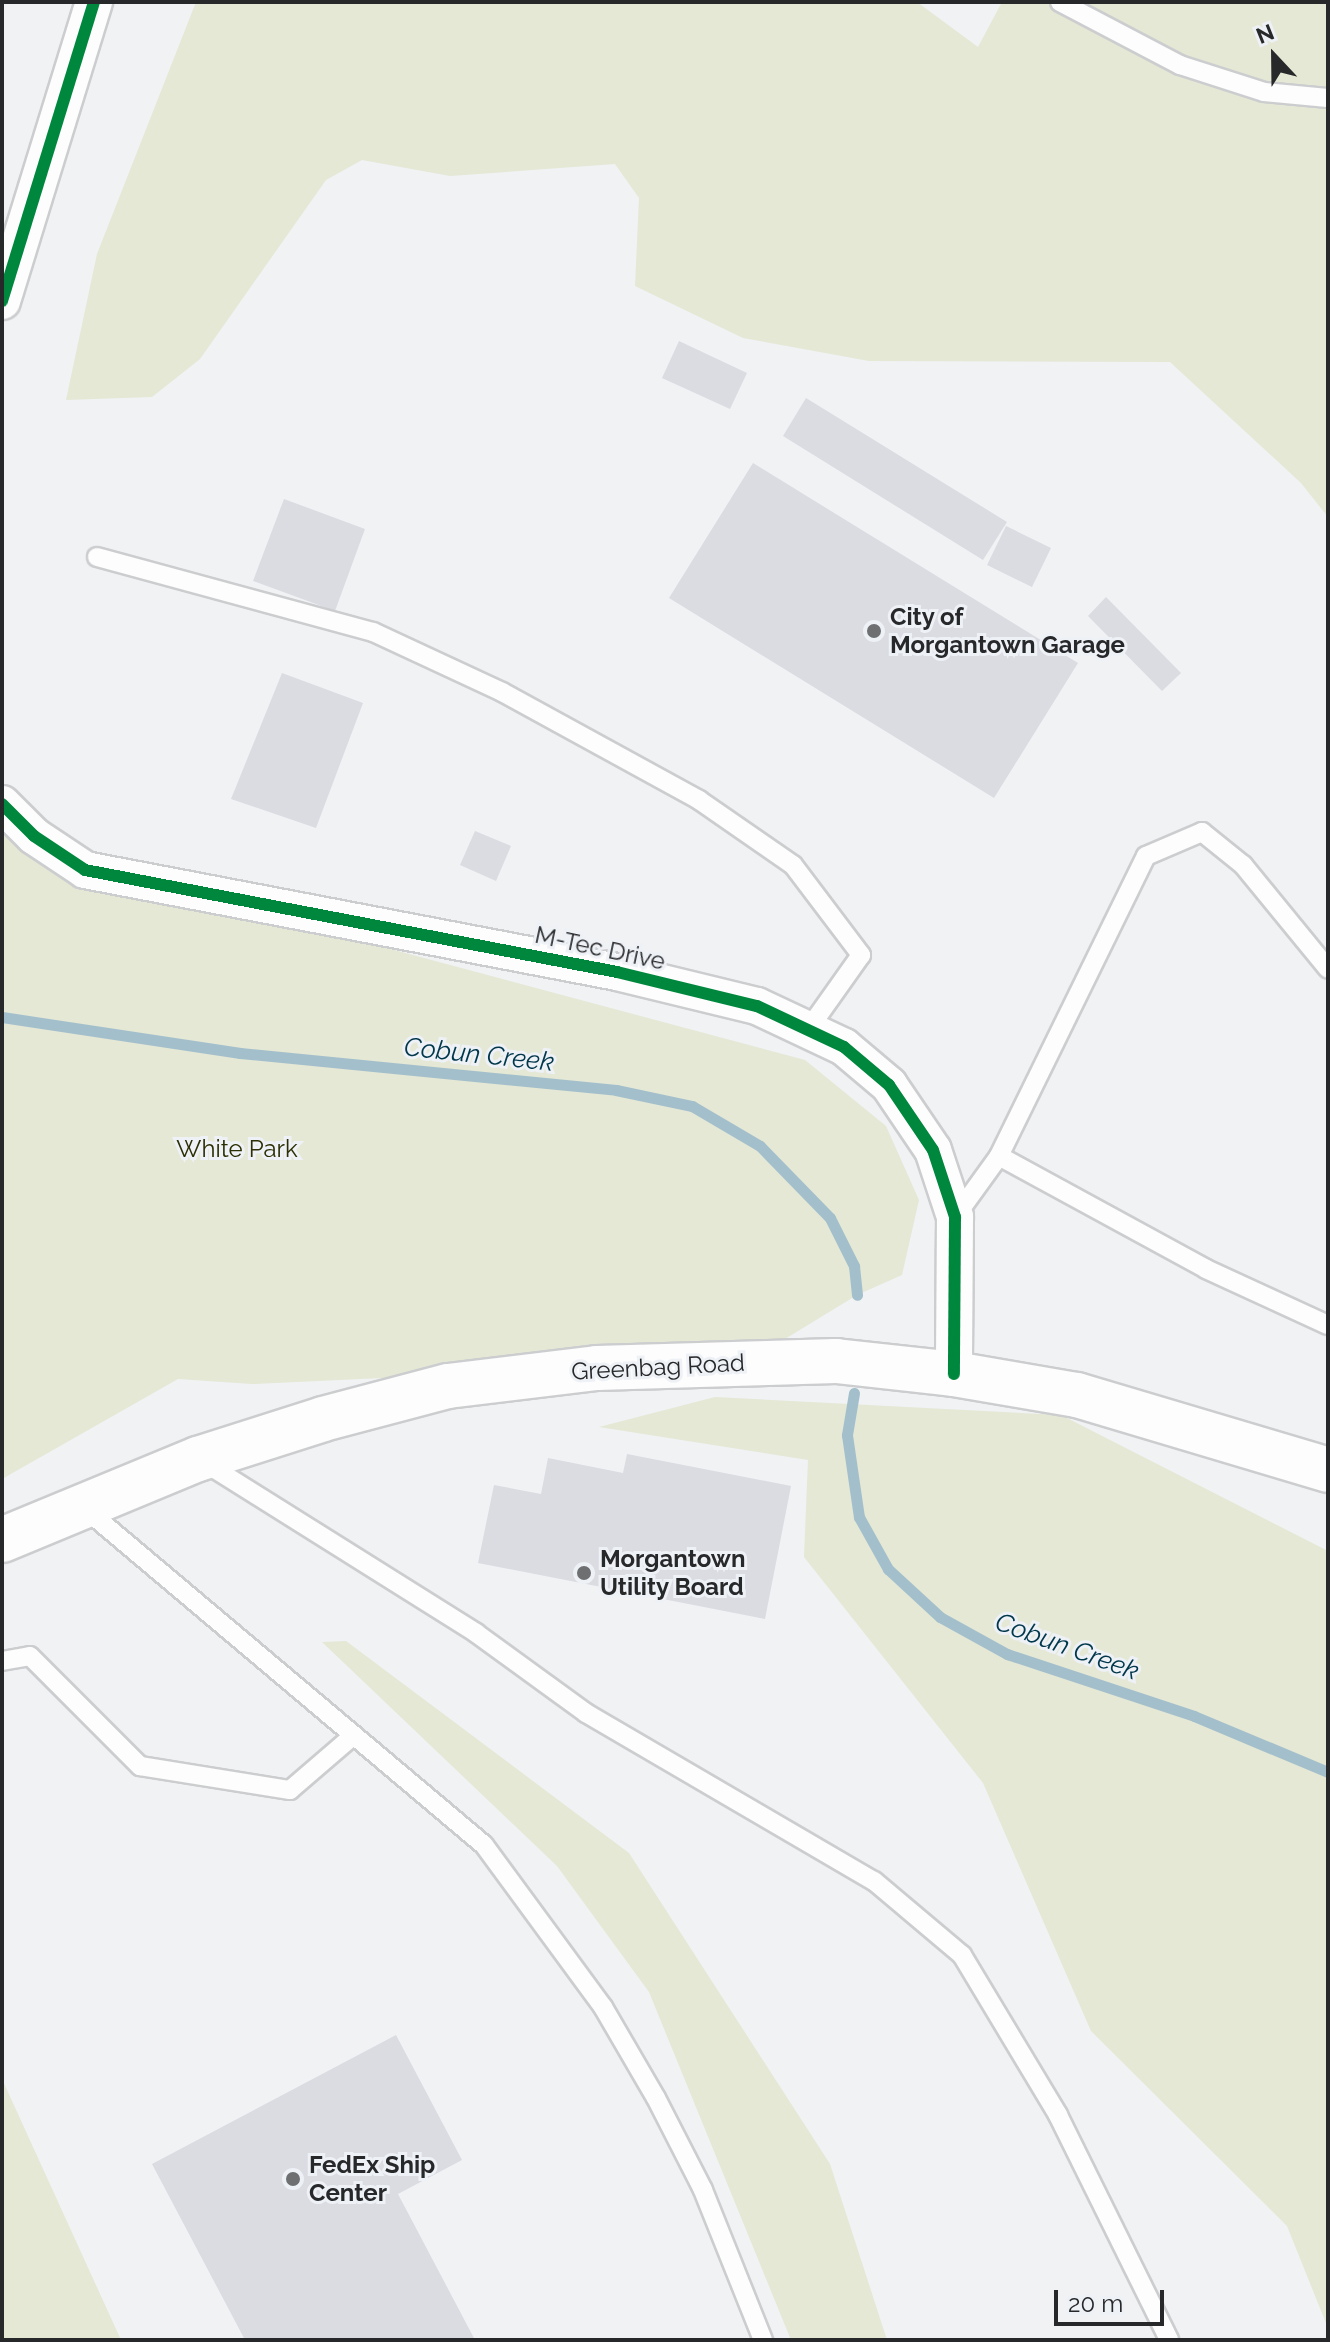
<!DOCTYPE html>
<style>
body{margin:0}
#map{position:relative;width:1330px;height:2342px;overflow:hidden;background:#f0f2f4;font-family:Raleway,sans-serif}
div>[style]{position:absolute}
.green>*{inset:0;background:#e4e8d5}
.stream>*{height:11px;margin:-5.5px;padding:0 5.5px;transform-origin:5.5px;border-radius:5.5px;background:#a4bfcc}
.building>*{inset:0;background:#dbdbe2}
.roads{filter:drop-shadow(2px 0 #cccdcf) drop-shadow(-2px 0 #cccdcf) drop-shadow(0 2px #cccdcf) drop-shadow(0 -2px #cccdcf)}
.service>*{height:18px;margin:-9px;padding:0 9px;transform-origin:9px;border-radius:9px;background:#fdfdfd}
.minor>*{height:36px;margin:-18px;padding:0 18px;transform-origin:18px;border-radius:18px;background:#fdfdfd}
.secondary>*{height:44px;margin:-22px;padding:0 22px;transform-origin:22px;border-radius:22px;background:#fdfdfd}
.cycleway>*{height:12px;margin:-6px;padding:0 6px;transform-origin:6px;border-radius:6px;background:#00873e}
.dots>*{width:22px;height:22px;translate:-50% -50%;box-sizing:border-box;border:4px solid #eef1f6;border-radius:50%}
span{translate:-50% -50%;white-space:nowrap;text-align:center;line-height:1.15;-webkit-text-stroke:6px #eef1f6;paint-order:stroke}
.poi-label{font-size:24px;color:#27282a;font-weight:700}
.left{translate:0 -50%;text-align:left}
.street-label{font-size:24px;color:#27282a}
.park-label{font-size:24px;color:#2c2f02}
.water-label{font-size:26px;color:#00374b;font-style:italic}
.frame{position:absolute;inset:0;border:4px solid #27282a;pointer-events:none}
.north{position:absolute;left:1234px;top:16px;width:80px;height:80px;-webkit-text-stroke:6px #eef1f6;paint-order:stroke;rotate:338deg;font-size:22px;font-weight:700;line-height:32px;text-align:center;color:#27282a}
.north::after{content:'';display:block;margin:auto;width:28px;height:36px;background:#27282a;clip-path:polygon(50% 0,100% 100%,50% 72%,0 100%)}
.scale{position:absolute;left:1054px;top:2290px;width:110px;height:36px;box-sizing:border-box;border:4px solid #27282a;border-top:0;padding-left:10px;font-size:24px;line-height:28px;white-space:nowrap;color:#27282a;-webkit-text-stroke:6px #eef1f6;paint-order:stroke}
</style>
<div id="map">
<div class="green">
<i style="clip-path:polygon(196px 2px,917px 2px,978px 47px,1002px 2px,1328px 2px,1328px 517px,1301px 483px,1170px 362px,869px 361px,743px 338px,635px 286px,639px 198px,615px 164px,450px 176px,362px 160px,326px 180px,200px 359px,152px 397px,66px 400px,97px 254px)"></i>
<i style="clip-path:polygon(2px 804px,147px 884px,805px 1060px,886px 1126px,919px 1200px,902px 1275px,857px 1295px,749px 1361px,252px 1384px,178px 1379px,2px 1479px)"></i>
<i style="clip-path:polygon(715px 1397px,1061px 1415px,1328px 1551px,1328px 2328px,1287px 2226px,1091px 2031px,983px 1783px,804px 1557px,808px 1460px,599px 1427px)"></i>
<i style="clip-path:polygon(346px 1641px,629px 1853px,830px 2164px,887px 2340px,791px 2340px,649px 1992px,557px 1866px,322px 1642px)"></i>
<i style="clip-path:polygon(2px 2079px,121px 2340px,2px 2340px)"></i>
</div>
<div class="stream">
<i style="left:2px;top:1017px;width:241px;rotate:8.6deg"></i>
<i style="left:240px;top:1053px;width:378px;rotate:5.6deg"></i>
<i style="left:616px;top:1090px;width:78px;rotate:11.9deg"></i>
<i style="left:692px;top:1106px;width:79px;rotate:30.5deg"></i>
<i style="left:760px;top:1146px;width:100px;rotate:45.8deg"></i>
<i style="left:830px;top:1218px;width:54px;rotate:63.4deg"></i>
<i style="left:854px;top:1266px;width:29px;rotate:84deg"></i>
<i style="left:854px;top:1393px;width:43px;rotate:99.5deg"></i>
<i style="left:847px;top:1435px;width:83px;rotate:81.7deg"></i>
<i style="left:859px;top:1517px;width:60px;rotate:60.9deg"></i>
<i style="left:888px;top:1569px;width:71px;rotate:42.7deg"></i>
<i style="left:940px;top:1617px;width:77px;rotate:28.9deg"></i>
<i style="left:1007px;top:1654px;width:197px;rotate:18.3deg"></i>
<i style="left:1194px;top:1716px;width:145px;rotate:22.7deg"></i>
</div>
<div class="building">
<i style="clip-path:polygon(679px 341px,747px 373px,730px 409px,662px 378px)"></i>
<i style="clip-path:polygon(806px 398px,1007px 522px,983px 560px,783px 436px)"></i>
<i style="clip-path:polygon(753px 463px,1078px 663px,994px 798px,669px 598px)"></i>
<i style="clip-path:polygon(284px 499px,365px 529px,335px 611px,253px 581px)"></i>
<i style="clip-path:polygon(1006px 526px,1051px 548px,1032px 587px,987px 565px)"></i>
<i style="clip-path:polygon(1106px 597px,1181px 673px,1162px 691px,1088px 616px)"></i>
<i style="clip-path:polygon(282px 673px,363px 703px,316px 828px,231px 799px)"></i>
<i style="clip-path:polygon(475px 831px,511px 846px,496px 881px,460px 865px)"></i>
<i style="clip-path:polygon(627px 1454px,791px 1486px,765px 1619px,478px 1563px,494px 1485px,541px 1494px,548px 1458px,623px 1473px)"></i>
<i style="clip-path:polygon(396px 2035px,462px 2160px,398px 2194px,475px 2340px,245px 2340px,152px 2164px)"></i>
</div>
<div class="roads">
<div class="service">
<i style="left:1060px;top:2px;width:136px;rotate:27.7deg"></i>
<i style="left:1180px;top:65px;width:88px;rotate:17.8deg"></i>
<i style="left:1264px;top:92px;width:64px;rotate:5.4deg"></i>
<i style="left:97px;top:557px;width:286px;rotate:15.2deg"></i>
<i style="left:373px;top:632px;width:142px;rotate:24.9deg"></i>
<i style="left:502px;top:692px;width:225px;rotate:28.7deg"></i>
<i style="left:699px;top:800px;width:114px;rotate:34.7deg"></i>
<i style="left:793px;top:865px;width:113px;rotate:52.9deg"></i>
<i style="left:861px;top:955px;width:88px;rotate:125.3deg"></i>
<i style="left:999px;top:1156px;width:236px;rotate:28.6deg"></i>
<i style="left:1206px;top:1269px;width:134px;rotate:24.7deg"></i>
<i style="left:955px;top:1217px;width:75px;rotate:-54.2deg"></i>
<i style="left:999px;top:1156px;width:334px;rotate:-63.9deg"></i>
<i style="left:1146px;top:856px;width:61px;rotate:-23.2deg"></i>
<i style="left:1202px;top:832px;width:53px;rotate:38.8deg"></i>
<i style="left:1243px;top:865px;width:134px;rotate:50.7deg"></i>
<i style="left:202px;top:1461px;width:324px;rotate:32.1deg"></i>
<i style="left:476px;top:1633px;width:136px;rotate:36deg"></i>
<i style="left:586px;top:1713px;width:333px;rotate:30.3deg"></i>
<i style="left:874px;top:1881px;width:115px;rotate:40.1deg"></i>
<i style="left:962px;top:1955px;width:187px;rotate:59deg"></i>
<i style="left:1058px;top:2115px;width:251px;rotate:63.7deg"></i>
<i style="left:83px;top:1507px;width:524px;rotate:40.13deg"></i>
<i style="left:484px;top:1845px;width:201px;rotate:53.7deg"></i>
<i style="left:603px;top:2007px;width:105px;rotate:59.8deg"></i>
<i style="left:656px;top:2098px;width:103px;rotate:62.9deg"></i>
<i style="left:703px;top:2190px;width:162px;rotate:68.2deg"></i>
<i style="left:2px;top:1661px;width:28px;rotate:-10deg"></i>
<i style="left:30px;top:1656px;width:156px;rotate:45deg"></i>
<i style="left:140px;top:1766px;width:152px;rotate:9.1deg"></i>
<i style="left:290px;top:1790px;width:84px;rotate:-40.7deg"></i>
</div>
<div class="minor">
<i style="left:2px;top:301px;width:313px;rotate:-72.9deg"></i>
<i style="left:2px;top:804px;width:45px;rotate:45deg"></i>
<i style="left:34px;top:836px;width:61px;rotate:33.7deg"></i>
<i style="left:85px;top:870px;width:542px;rotate:10.85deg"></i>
<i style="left:617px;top:972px;width:144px;rotate:13.7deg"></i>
<i style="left:757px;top:1006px;width:96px;rotate:25.2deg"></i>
<i style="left:844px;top:1047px;width:59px;rotate:40.2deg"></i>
<i style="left:889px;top:1085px;width:78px;rotate:55.9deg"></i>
<i style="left:933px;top:1150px;width:71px;rotate:71.8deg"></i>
<i style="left:955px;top:1217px;width:157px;rotate:90.4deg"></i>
</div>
<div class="secondary">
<i style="left:2px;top:1540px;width:212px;rotate:-22.5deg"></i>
<i style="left:198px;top:1459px;width:131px;rotate:-17.7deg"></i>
<i style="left:323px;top:1419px;width:129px;rotate:-14.8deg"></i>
<i style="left:448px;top:1386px;width:150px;rotate:-6.9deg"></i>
<i style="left:597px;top:1368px;width:239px;rotate:-1.7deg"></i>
<i style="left:836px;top:1361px;width:119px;rotate:6.3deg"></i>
<i style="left:954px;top:1374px;width:125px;rotate:9.7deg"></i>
<i style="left:1077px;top:1395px;width:262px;rotate:16.6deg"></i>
</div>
</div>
<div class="cycleway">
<i style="left:2px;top:301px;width:313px;rotate:-72.9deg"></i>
<i style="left:2px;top:804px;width:45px;rotate:45deg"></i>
<i style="left:34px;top:836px;width:61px;rotate:33.7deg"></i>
<i style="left:85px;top:870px;width:542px;rotate:10.85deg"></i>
<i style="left:617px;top:972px;width:144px;rotate:13.7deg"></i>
<i style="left:757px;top:1006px;width:96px;rotate:25.2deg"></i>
<i style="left:844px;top:1047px;width:59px;rotate:40.2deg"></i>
<i style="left:889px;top:1085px;width:78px;rotate:55.9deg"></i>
<i style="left:933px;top:1150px;width:71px;rotate:71.8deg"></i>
<i style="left:955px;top:1217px;width:157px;rotate:90.4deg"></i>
</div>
<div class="dots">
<i style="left:874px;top:631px;background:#6d6f71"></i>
<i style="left:584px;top:1573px;background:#6d6f71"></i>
<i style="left:293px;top:2179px;background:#6d6f71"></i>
</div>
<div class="poi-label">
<span class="left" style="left:890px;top:631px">City of<br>Morgantown Garage</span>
<span class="left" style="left:600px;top:1573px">Morgantown<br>Utility Board</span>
<span class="left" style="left:309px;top:2179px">FedEx Ship<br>Center</span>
</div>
<div class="street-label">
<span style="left:600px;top:948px;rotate:12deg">M-Tec Drive</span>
<span style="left:658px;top:1367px;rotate:-3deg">Greenbag Road</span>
</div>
<div class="park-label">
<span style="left:237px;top:1149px">White Park</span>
</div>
<div class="water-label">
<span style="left:479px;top:1055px;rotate:6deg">Cobun Creek</span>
<span style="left:1067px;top:1647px;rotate:20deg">Cobun Creek</span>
</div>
<div class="frame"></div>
<div class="north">N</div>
<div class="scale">20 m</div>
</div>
